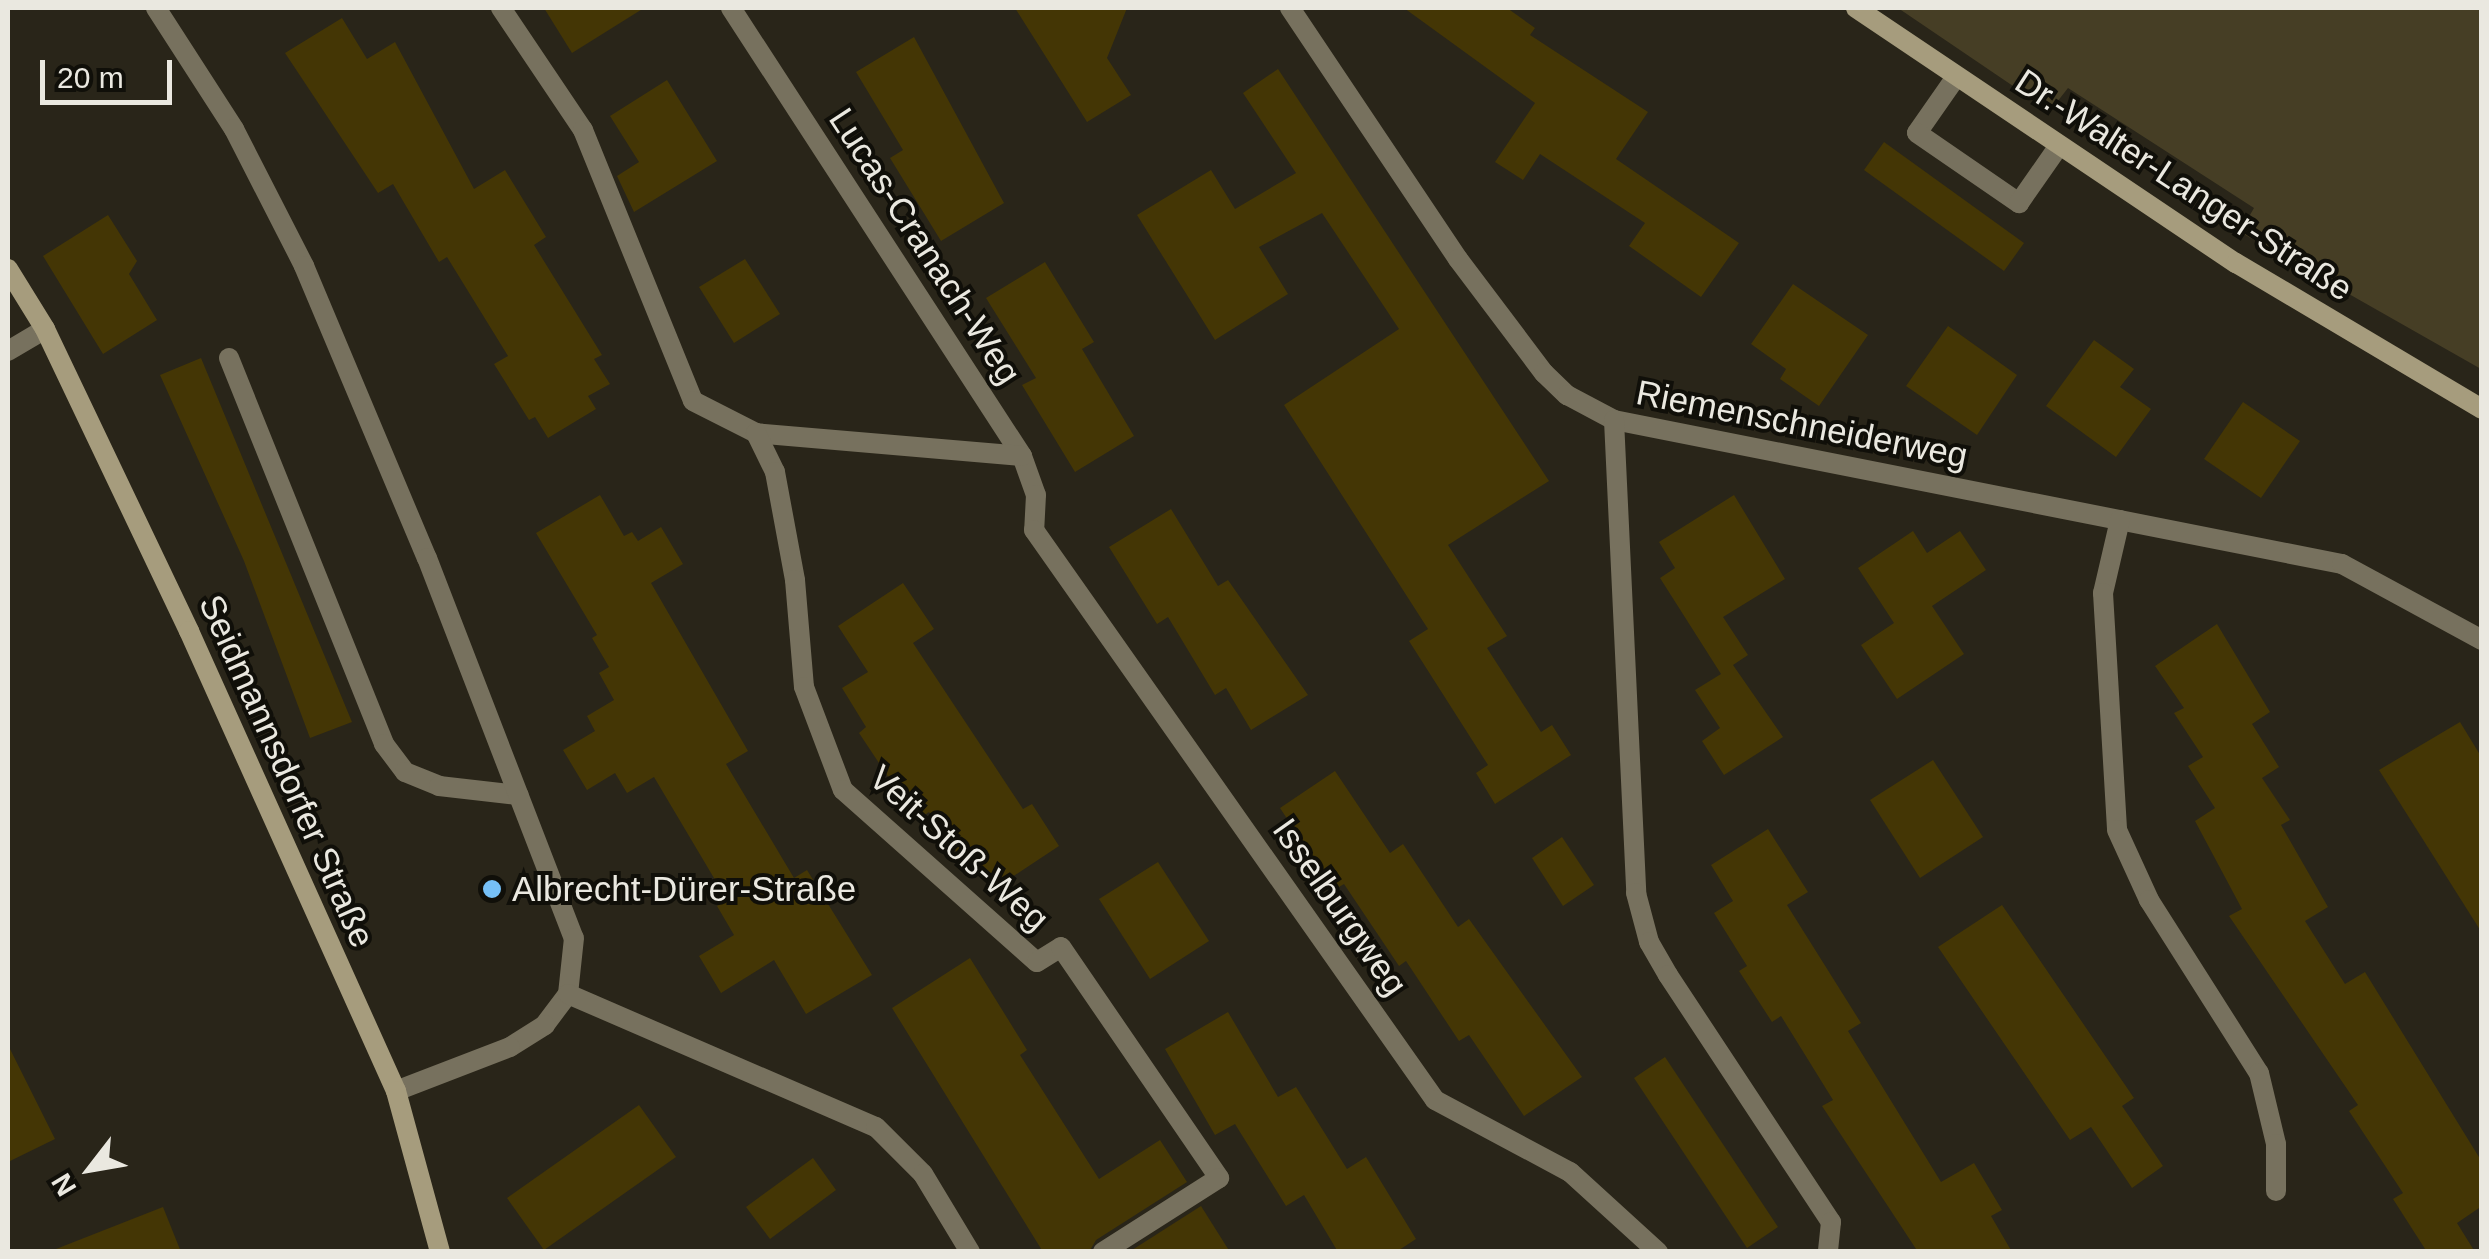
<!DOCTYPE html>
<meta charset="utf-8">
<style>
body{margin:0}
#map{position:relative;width:2489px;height:1259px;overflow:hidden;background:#292519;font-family:Arial,sans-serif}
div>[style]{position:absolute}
.green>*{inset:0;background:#463e25}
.building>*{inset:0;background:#443605}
.lane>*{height:20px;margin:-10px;padding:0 10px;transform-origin:10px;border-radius:10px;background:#77715e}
.street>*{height:20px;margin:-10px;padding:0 10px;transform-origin:10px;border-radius:10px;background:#77715e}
.secondary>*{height:20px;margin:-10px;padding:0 10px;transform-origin:10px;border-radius:10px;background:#a69c7d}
.dots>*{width:28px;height:28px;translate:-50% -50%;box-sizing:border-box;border:5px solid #100f09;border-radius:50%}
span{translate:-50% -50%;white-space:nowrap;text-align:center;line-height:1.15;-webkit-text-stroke:8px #100f09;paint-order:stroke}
.street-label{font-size:35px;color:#eae8e0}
.poi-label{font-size:35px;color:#eae8e0}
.left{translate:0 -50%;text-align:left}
.frame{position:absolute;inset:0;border:10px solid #eae8e0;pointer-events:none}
.north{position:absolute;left:40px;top:1119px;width:100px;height:100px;-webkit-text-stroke:8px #100f09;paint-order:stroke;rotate:239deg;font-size:28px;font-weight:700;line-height:40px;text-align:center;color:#eae8e0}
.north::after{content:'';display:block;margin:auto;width:35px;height:45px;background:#eae8e0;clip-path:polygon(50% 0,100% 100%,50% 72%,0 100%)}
.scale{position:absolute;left:40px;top:60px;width:132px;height:45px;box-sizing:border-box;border:5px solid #eae8e0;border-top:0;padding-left:12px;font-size:30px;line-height:35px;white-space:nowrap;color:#eae8e0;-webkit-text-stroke:8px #100f09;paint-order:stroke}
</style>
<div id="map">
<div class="green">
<i style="clip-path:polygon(1898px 8px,2481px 8px,2481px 369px,2240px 232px,2254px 208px,2068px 88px,2050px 111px)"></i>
</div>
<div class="building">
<i style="clip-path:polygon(544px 8px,644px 8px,572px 53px)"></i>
<i style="clip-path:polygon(1015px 8px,1127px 8px,1107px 58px,1131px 95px,1087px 122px)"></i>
<i style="clip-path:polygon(1404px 8px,1507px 8px,1535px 28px,1530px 35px,1648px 112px,1616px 159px,1739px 243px,1701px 297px,1629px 246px,1645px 223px,1540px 154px,1523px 180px,1495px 162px,1535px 103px)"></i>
<i style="clip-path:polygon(342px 18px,367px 59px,395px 42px,474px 189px,505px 170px,546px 237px,534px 245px,602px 355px,594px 359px,610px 384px,588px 396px,596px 409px,548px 438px,535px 417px,529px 420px,494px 364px,508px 356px,447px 257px,439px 262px,393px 184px,378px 193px,285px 53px)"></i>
<i style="clip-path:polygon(914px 37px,1004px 203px,941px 241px,890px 158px,903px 150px,856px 72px)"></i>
<i style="clip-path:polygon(1278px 69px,1549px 481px,1448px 545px,1507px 636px,1487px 648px,1541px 732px,1552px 725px,1571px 755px,1495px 804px,1476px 773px,1488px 765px,1409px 641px,1428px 629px,1284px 405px,1399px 329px,1322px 213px,1259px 247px,1288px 294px,1215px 340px,1137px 215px,1211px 170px,1235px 209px,1296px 173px,1243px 93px)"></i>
<i style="clip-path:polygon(667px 80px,717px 161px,634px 212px,617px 176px,639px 162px,610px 116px)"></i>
<i style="clip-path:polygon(1884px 142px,2024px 243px,2004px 271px,1864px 170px)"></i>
<i style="clip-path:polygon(108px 215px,137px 261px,129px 274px,157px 320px,103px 354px,43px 256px)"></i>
<i style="clip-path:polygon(745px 259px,780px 314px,734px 343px,699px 287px)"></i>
<i style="clip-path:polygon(1045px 262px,1094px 342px,1082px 349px,1134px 436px,1075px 472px,1022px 385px,1036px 378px,986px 298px)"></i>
<i style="clip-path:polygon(1793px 284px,1868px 335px,1819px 406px,1780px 379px,1786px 369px,1751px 344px)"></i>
<i style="clip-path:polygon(1948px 326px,2017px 375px,1977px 435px,1906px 386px)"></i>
<i style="clip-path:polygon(2094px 340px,2134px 369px,2120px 387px,2151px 409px,2116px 457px,2046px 406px)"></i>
<i style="clip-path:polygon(201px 358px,352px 722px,310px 738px,244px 561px,160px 375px)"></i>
<i style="clip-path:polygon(2243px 402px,2300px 441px,2261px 498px,2204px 459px)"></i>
<i style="clip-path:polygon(600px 495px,624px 536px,632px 532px,638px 541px,661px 527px,683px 564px,651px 583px,748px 751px,726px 764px,794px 878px,807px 870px,872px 975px,806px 1014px,774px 960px,721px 993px,699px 956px,734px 935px,717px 906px,727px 900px,654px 777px,627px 793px,615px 773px,587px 790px,563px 750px,595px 731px,587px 716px,614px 700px,599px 673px,609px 667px,592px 638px,597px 635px,536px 533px)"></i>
<i style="clip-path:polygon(1734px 495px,1785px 579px,1723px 617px,1748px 655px,1733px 665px,1783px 737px,1724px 775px,1702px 741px,1720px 728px,1695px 690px,1721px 674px,1660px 578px,1675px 568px,1659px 542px)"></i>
<i style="clip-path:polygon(1171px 509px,1218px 586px,1228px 580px,1308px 695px,1251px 730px,1226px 688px,1215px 695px,1168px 617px,1157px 624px,1109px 547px)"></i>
<i style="clip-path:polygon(1913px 531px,1927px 553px,1960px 531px,1986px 570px,1932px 606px,1964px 654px,1897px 699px,1861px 645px,1894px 623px,1858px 568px)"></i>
<i style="clip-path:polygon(903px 583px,934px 629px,913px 643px,1023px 809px,1032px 804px,1059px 846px,994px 889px,967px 847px,958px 854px,929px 812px,923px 816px,895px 775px,889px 778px,859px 733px,866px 727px,842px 688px,868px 672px,838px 626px)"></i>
<i style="clip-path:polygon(2217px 624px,2270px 712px,2252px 724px,2279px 767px,2262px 778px,2290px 820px,2281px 825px,2328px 907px,2305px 921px,2345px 984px,2365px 972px,2482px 1162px,2482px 1206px,2457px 1223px,2475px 1252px,2427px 1252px,2393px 1199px,2403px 1193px,2349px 1111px,2358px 1105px,2229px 916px,2242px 909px,2195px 821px,2215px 808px,2188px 766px,2203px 757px,2174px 713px,2184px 708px,2155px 666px)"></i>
<i style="clip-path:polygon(2460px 722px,2482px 758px,2482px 933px,2379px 770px)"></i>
<i style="clip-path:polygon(1933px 760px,1983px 837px,1920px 878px,1870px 800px)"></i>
<i style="clip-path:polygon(1335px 771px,1390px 853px,1403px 844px,1458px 927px,1469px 919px,1582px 1077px,1524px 1116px,1469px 1035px,1459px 1041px,1406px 961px,1399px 966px,1344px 884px,1334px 890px,1280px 808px)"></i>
<i style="clip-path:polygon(1768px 829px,1808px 892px,1787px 905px,1861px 1023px,1848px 1031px,1941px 1182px,1974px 1163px,2002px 1210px,1991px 1216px,2012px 1252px,1918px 1252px,1822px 1106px,1833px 1100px,1781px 1016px,1772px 1022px,1739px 971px,1747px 966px,1714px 913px,1733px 901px,1711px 865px)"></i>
<i style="clip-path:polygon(1562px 837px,1594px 885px,1563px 906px,1532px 858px)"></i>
<i style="clip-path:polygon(1158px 862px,1209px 941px,1150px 979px,1099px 899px)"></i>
<i style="clip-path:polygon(2002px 905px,2134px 1098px,2122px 1106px,2163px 1166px,2132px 1188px,2091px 1127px,2070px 1140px,1938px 947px)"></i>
<i style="clip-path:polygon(970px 958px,1027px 1050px,1020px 1055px,1099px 1179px,1160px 1140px,1187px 1182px,1096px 1240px,1089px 1252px,1043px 1252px,892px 1008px)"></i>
<i style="clip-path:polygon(1228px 1012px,1278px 1097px,1296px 1087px,1347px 1169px,1366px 1157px,1416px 1239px,1396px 1252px,1338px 1252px,1304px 1195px,1286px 1206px,1235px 1124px,1215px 1135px,1165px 1049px)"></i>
<i style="clip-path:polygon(8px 1045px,55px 1139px,8px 1162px)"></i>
<i style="clip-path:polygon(1665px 1057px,1778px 1227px,1747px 1248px,1634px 1078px)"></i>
<i style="clip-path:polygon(639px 1105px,676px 1157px,544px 1250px,507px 1198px)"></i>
<i style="clip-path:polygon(813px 1158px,836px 1190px,770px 1239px,746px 1207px)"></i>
<i style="clip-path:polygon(1201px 1206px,1230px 1252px,1129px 1252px)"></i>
<i style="clip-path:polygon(163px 1207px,181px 1252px,56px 1252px,56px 1249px)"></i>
</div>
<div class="lane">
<i style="left:501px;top:8px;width:147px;rotate:56.1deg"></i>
<i style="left:583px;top:130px;width:292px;rotate:67.9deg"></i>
<i style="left:693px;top:401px;width:71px;rotate:26.9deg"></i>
<i style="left:731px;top:8px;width:534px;rotate:56.99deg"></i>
<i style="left:1022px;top:456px;width:41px;rotate:70.3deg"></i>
<i style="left:1036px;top:495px;width:35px;rotate:93deg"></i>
<i style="left:1034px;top:530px;width:697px;rotate:54.87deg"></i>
<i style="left:1435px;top:1100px;width:153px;rotate:28.1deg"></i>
<i style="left:1570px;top:1172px;width:119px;rotate:42.3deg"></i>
<i style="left:1956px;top:77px;width:68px;rotate:124.9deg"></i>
<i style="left:1917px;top:133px;width:124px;rotate:34.5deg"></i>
<i style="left:2019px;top:203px;width:68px;rotate:-55.1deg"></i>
<i style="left:229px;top:358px;width:416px;rotate:68.1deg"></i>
<i style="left:384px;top:744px;width:35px;rotate:53deg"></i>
<i style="left:405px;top:772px;width:37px;rotate:22deg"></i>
<i style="left:439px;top:786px;width:80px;rotate:6.5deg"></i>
<i style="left:1022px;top:456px;width:267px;rotate:-175.1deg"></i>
<i style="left:756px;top:433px;width:43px;rotate:64deg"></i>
<i style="left:775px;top:472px;width:110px;rotate:79.5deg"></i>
<i style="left:795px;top:580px;width:107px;rotate:85.2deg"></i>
<i style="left:804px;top:687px;width:110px;rotate:69.3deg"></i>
<i style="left:843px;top:790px;width:259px;rotate:41.6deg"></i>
<i style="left:1037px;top:962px;width:28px;rotate:-32deg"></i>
<i style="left:1061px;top:947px;width:280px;rotate:55.6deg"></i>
<i style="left:1219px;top:1178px;width:138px;rotate:147.5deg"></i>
</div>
<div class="street">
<i style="left:156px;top:8px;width:144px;rotate:57.2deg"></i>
<i style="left:234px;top:129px;width:154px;rotate:62.9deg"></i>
<i style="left:304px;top:266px;width:317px;rotate:67.2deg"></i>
<i style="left:427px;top:558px;width:407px;rotate:68.9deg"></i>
<i style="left:574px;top:938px;width:56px;rotate:96.1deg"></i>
<i style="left:568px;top:994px;width:39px;rotate:127deg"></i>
<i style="left:545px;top:1025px;width:41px;rotate:147.8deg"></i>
<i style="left:510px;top:1047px;width:122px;rotate:158.9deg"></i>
<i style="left:1290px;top:8px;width:302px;rotate:56.2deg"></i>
<i style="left:1458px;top:259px;width:143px;rotate:53deg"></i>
<i style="left:1544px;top:373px;width:32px;rotate:44deg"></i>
<i style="left:1567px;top:395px;width:53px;rotate:28deg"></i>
<i style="left:1614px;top:420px;width:742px;rotate:11.19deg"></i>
<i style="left:2342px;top:564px;width:159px;rotate:28.5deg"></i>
<i style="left:8px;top:351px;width:43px;rotate:-30.7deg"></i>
<i style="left:1614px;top:420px;width:474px;rotate:87.3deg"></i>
<i style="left:1636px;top:893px;width:51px;rotate:75.1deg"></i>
<i style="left:1649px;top:942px;width:38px;rotate:60deg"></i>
<i style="left:1668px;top:975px;width:296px;rotate:56.6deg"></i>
<i style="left:1831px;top:1222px;width:30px;rotate:96deg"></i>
<i style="left:2120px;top:520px;width:75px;rotate:103.1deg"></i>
<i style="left:2103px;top:593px;width:237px;rotate:86.6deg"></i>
<i style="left:2117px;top:830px;width:77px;rotate:65.4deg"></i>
<i style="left:2149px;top:900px;width:205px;rotate:57.6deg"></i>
<i style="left:2259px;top:1073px;width:73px;rotate:76.5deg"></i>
<i style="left:2276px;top:1144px;width:47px;rotate:90deg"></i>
<i style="left:568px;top:994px;width:335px;rotate:23.4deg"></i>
<i style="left:876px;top:1127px;width:66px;rotate:45deg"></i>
<i style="left:923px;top:1174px;width:91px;rotate:58.9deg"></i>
</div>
<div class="secondary">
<i style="left:1856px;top:8px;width:458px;rotate:33.9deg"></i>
<i style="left:2236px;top:263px;width:286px;rotate:30.7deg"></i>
<i style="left:8px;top:269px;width:70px;rotate:58.3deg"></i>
<i style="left:45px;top:329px;width:335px;rotate:64.5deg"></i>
<i style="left:189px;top:631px;width:504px;rotate:65.77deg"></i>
<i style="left:396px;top:1091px;width:167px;rotate:74.7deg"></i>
</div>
<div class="dots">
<i style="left:492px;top:889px;background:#76c0f7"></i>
</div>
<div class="street-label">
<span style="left:2184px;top:185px;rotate:33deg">Dr.-Walter-Langer-Straße</span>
<span style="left:925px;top:246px;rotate:57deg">Lucas-Cranach-Weg</span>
<span style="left:1802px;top:424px;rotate:11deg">Riemenschneiderweg</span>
<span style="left:287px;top:771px;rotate:66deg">Seidmannsdorfer Straße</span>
<span style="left:959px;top:848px;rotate:42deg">Veit-Stoß-Weg</span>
<span style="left:1340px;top:907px;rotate:55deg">Isselburgweg</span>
</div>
<div class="poi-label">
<span class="left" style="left:512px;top:889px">Albrecht-Dürer-Straße</span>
</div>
<div class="frame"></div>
<div class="north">N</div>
<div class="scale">20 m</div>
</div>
